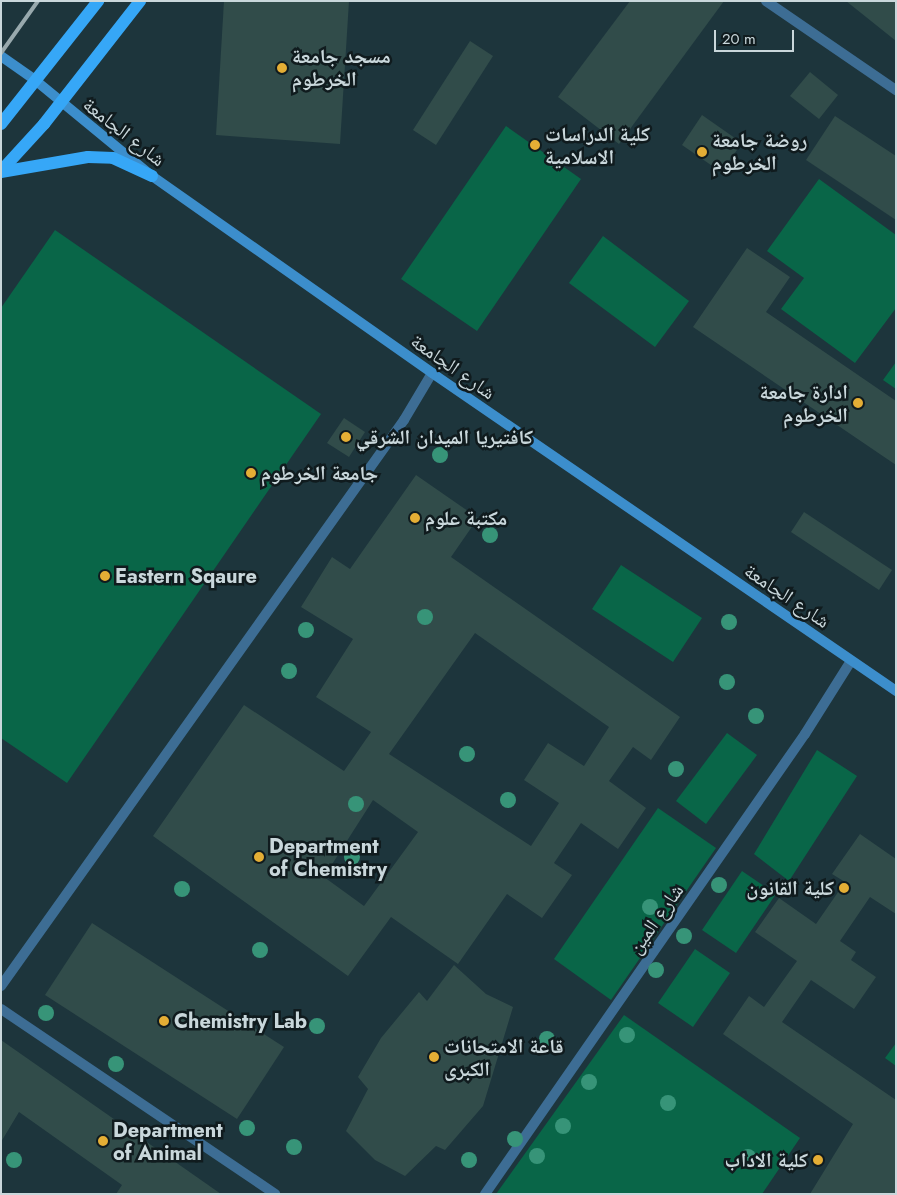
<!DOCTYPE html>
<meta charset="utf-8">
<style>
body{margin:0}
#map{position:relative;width:897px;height:1195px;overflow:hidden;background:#1d353c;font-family:Jost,"Noto Naskh Arabic",sans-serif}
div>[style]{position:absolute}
.green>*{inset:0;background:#096648}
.building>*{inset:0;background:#314c4a}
.service>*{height:10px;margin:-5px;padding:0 5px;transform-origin:5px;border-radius:5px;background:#3d6d94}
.minor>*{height:10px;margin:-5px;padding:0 5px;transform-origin:5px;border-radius:5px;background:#3d6d94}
.secondary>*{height:10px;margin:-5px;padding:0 5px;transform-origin:5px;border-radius:5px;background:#3c8ecc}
.primary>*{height:12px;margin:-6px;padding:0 6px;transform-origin:6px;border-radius:6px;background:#36a7f7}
.rail>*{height:4px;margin:-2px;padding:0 2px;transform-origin:2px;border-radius:2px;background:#98a9ad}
.trees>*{width:16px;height:16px;margin:-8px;border-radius:50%;background:#379478}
.dots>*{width:14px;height:14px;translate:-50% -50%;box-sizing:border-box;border:2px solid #101b1e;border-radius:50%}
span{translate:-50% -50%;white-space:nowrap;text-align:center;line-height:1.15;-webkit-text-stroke:5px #101b1e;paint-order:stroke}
.poi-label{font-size:20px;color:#c9d7db;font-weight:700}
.left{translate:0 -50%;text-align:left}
.right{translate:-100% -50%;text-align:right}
.street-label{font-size:20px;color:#c9d7db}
.frame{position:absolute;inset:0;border:2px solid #c9d7db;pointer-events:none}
.scale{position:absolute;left:714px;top:30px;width:80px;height:22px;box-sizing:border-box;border:2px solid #c9d7db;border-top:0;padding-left:6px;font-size:15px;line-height:18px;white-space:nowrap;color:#c9d7db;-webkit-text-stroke:4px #101b1e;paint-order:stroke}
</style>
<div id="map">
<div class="green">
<i style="clip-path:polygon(506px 126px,581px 179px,477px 331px,401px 279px)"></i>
<i style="clip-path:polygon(819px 179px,896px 235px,896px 308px,855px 363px,781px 309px,804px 278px,767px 251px)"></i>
<i style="clip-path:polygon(55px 230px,321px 414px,67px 783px,1px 738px,1px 308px)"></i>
<i style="clip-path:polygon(603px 236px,689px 301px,655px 347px,569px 283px)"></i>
<i style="clip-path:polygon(896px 362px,896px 389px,883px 380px)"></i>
<i style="clip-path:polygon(621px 565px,702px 618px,673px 662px,592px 609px)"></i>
<i style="clip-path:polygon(727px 733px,757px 755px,706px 824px,676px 801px)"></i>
<i style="clip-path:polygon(817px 750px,857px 776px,789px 881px,754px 854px)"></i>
<i style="clip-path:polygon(658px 808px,716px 848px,611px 1000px,554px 959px)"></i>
<i style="clip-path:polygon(742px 871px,776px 894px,736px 953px,702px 930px)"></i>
<i style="clip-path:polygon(695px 949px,730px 973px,693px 1027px,658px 1003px)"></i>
<i style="clip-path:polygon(624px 1015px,800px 1138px,762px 1194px,496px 1194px)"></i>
<i style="clip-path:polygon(896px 1043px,896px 1066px,885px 1058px)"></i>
</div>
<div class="building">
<i style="clip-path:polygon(224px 1px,349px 1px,340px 144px,216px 135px)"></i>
<i style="clip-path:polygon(630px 1px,724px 1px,619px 144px,558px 97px)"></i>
<i style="clip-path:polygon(846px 1px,896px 1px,896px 41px)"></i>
<i style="clip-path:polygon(470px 41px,493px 56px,436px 145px,413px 130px)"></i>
<i style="clip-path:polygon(810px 72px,838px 95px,819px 119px,790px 96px)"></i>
<i style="clip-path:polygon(702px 115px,742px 143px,721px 172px,682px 145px)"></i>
<i style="clip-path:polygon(835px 116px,896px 156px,896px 220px,806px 160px)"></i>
<i style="clip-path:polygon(747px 248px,790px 277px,766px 312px,896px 401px,896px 465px,693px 327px)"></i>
<i style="clip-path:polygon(344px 418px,365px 432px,349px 457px,327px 443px)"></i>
<i style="clip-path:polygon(evenodd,416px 475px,478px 518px,451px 557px,680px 717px,651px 760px,633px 747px,609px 781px,646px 808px,618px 849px,581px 823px,554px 863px,572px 875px,542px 918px,507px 894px,458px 964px,391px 917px,348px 976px,153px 836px,244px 705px,344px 771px,371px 732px,316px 697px,353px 639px,301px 607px,332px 557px,350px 569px,416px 475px,475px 633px,609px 727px,584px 766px,548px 743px,524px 780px,559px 803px,531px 846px,389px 754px,475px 633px,416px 475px,373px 800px,418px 832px,364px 906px,324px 877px,373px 800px)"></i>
<i style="clip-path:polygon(804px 512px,892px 570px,879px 590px,791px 532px)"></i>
<i style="clip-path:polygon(860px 834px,896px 859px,896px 914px,870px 897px,840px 941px,856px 952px,851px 960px,876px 977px,854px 1009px,811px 980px,782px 1022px,896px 1100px,896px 1194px,810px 1194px,853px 1124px,723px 1034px,749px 996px,764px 1007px,797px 961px,755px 932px,779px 898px,816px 924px,845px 882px,832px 874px)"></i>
<i style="clip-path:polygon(92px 923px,284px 1047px,237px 1119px,45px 995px)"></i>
<i style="clip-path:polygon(454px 965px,486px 994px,513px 1007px,483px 1106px,445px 1150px,436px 1146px,405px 1176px,375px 1160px,346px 1131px,368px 1089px,358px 1077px,381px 1038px,419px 992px,427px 1001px)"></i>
<i style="clip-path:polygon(1px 1040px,221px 1194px,116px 1194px,122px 1185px,19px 1112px,1px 1142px)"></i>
</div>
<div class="service">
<i style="left:1px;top:986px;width:695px;rotate:-54.55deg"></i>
<i style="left:404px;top:420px;width:55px;rotate:-59.2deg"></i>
<i style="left:1px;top:1009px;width:331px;rotate:34deg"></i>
<i style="left:485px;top:1194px;width:560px;rotate:-55.18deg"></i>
<i style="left:805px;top:734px;width:86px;rotate:-57.8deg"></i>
</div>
<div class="minor">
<i style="left:766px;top:1px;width:158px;rotate:34.4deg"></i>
</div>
<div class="secondary">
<i style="left:1px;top:56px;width:42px;rotate:35.2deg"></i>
<i style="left:35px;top:80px;width:151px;rotate:39.4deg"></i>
<i style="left:152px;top:176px;width:342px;rotate:35.1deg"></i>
<i style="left:432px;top:373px;width:563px;rotate:34.42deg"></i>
</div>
<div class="primary">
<i style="left:1px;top:124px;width:157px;rotate:-51.7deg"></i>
<i style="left:1px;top:171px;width:64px;rotate:-47.5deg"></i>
<i style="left:44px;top:124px;width:156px;rotate:-52deg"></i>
<i style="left:1px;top:172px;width:88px;rotate:-9.8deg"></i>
<i style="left:88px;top:157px;width:25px;rotate:2deg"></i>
<i style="left:113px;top:158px;width:43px;rotate:24.8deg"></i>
</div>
<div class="rail">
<i style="left:1px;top:53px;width:64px;rotate:-54.6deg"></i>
</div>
<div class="trees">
<i style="left:440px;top:455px"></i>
<i style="left:490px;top:535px"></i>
<i style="left:425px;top:617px"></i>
<i style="left:729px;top:622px"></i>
<i style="left:306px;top:630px"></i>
<i style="left:289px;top:671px"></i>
<i style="left:727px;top:682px"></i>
<i style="left:756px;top:716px"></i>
<i style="left:467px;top:754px"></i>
<i style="left:676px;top:769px"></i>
<i style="left:508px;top:800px"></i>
<i style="left:356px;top:804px"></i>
<i style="left:352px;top:857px"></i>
<i style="left:719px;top:885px"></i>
<i style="left:182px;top:889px"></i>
<i style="left:650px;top:907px"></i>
<i style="left:684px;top:936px"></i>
<i style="left:260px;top:950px"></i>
<i style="left:656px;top:970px"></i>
<i style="left:46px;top:1013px"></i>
<i style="left:317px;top:1026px"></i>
<i style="left:627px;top:1035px"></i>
<i style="left:547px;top:1039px"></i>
<i style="left:116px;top:1064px"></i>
<i style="left:589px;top:1082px"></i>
<i style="left:668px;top:1103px"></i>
<i style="left:563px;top:1126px"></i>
<i style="left:247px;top:1128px"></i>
<i style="left:515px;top:1139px"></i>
<i style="left:294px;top:1147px"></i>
<i style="left:537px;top:1156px"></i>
<i style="left:748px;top:1157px"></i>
<i style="left:14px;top:1160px"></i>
<i style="left:469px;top:1160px"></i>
</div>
<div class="dots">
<i style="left:282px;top:68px;background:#e4ae35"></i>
<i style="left:535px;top:145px;background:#e4ae35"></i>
<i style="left:702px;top:152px;background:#e4ae35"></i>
<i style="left:858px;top:403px;background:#e4ae35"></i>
<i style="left:346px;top:437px;background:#e4ae35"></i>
<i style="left:251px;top:473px;background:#e4ae35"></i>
<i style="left:415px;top:518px;background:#e4ae35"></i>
<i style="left:105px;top:576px;background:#e4ae35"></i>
<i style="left:259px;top:857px;background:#e4ae35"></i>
<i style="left:844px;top:888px;background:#e4ae35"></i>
<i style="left:164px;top:1021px;background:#e4ae35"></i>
<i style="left:434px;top:1057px;background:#e4ae35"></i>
<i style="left:103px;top:1141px;background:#e4ae35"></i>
<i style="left:818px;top:1160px;background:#e4ae35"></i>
</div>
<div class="poi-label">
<span class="left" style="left:292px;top:68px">مسجد جامعة<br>الخرطوم</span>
<span class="left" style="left:545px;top:146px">كلية الدراسات<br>الاسلامية</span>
<span class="left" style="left:712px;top:152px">روضة جامعة<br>الخرطوم</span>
<span class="right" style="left:848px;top:404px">ادارة جامعة<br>الخرطوم</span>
<span class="left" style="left:356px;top:437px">كافتيريا الميدان الشرقي</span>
<span class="left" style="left:261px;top:473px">جامعة الخرطوم</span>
<span class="left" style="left:425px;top:518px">مكتبة علوم</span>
<span class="left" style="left:115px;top:576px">Eastern Sqaure</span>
<span class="left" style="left:269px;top:858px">Department<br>of Chemistry</span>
<span class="right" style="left:834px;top:888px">كلية القانون</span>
<span class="left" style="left:174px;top:1021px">Chemistry Lab</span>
<span class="left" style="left:444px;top:1058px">قاعة الامتحانات<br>الكبرى</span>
<span class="left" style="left:113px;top:1142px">Department<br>of Animal</span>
<span class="right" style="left:808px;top:1160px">كلية الاداب</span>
</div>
<div class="street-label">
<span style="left:124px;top:132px;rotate:38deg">شارع الجامعة</span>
<span style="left:453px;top:367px;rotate:35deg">شارع الجامعة</span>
<span style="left:787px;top:596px;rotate:34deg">شارع الجامعة</span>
<span style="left:656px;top:919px;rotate:-55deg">شارع المين</span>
</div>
<div class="frame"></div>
<div class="scale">20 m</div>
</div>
